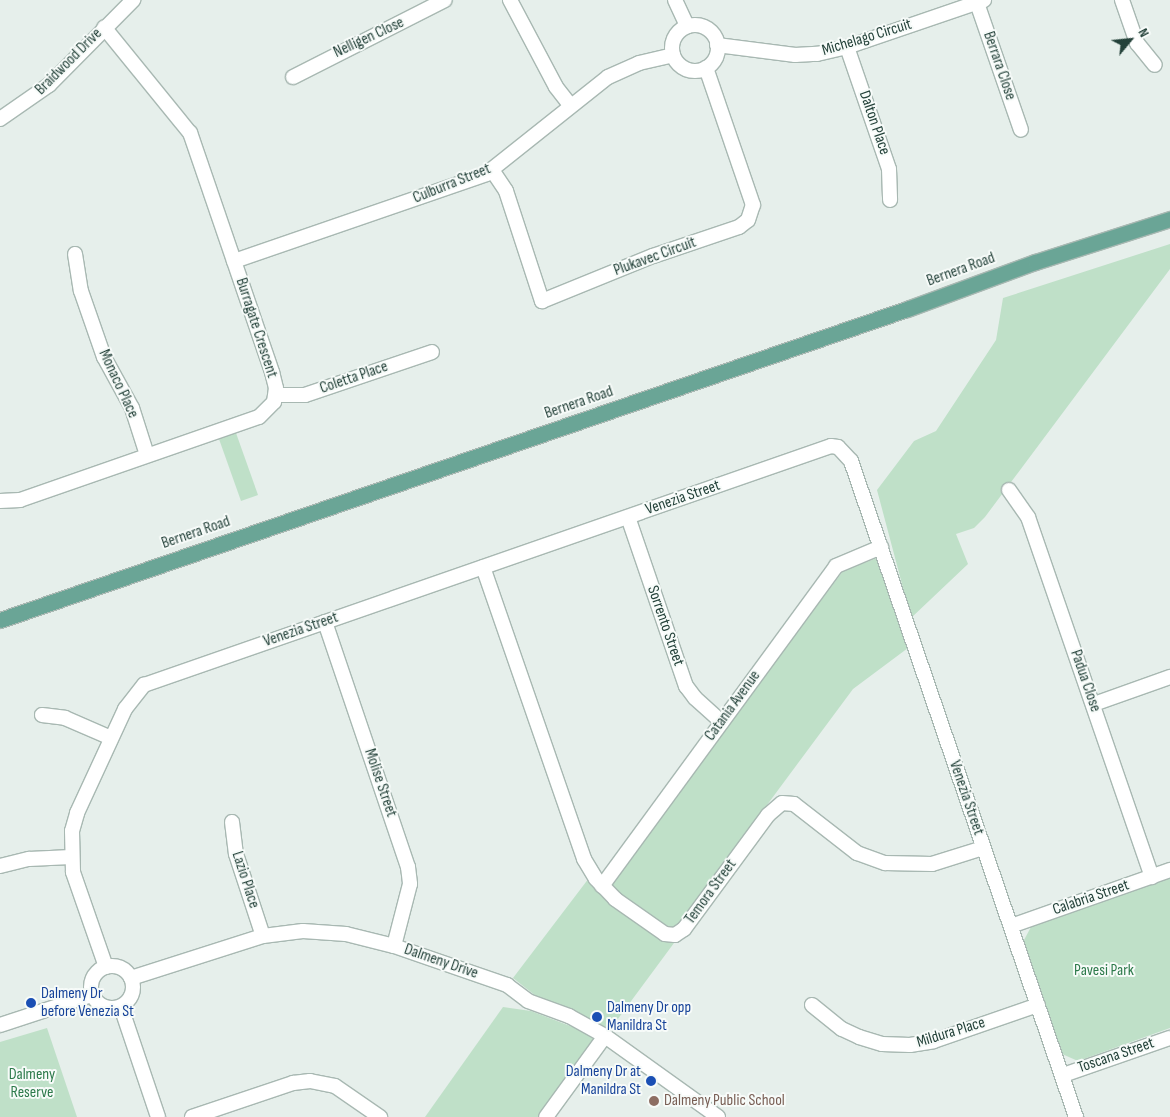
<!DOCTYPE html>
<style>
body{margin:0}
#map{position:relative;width:1170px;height:1117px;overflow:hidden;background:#e6efeb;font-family:"Sofia Sans Condensed",sans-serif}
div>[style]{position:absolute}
.green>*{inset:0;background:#bfe0c8}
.roads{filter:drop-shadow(1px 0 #a8b8b2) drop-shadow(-1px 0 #a8b8b2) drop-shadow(0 1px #a8b8b2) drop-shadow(0 -1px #a8b8b2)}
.minor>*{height:14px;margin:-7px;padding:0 7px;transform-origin:7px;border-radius:7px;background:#fff}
.minor>.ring{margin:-7px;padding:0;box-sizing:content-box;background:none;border:14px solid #fff;border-radius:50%}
.major>*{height:15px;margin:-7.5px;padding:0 7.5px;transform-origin:7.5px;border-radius:7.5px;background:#6aa596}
.dots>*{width:14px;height:14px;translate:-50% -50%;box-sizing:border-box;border:2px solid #f7fbf9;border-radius:50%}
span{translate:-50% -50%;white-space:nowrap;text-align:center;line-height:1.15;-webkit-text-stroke:4px #f7fbf9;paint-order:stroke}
.street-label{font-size:16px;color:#24423a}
.park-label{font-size:16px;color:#2d7a4b}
.transit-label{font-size:16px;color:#164399}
.left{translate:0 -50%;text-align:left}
.right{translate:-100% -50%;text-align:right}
.education-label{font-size:16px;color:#785e54}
.north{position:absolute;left:1105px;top:15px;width:50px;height:50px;-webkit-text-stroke:4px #f7fbf9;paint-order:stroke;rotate:62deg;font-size:14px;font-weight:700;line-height:20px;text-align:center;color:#24423a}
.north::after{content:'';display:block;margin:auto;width:18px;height:22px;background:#24423a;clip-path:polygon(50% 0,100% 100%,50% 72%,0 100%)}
</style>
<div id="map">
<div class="green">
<i style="clip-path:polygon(1170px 244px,1170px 269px,985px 517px,974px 528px,956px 534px,968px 564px,911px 618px,877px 490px,914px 441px,936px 431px,996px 340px,1003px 298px)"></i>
<i style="clip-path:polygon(236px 433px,258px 495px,241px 501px,219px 439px)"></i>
<i style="clip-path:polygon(877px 558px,908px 648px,853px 689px,675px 929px,662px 927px,617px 896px,608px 885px,843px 571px)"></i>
<i style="clip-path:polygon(589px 878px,662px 939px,674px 943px,609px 1031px,536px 996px,513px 978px)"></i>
<i style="clip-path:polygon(1170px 878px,1170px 1028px,1078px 1061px,1062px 1054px,1023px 942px,1032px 925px)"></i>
<i style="clip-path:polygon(503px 1007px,531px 1011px,578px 1029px,595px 1040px,538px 1117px,425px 1117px)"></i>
<i style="clip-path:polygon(47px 1028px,77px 1117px,0 1117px,0 1042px)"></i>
</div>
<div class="roads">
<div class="minor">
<i style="left:510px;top:0;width:98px;rotate:62.1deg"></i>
<i style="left:556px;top:87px;width:23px;rotate:52deg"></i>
<i style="left:675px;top:0;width:29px;rotate:65deg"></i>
<i style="left:1122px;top:0;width:46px;rotate:70.8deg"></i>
<i style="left:1137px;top:43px;width:28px;rotate:51deg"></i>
<i style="left:977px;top:3px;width:134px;rotate:70.9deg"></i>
<i class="ring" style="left:672px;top:25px;width:32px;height:32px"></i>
<i style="left:717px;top:45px;width:79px;rotate:7.3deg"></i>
<i style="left:795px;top:55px;width:22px;rotate:-3deg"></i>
<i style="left:817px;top:54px;width:31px;rotate:-13deg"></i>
<i style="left:847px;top:47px;width:145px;rotate:-18.9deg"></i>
<i style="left:847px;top:47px;width:129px;rotate:71deg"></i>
<i style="left:889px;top:169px;width:31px;rotate:88deg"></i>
<i style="left:293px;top:77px;width:170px;rotate:-26.9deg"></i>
<i style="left:0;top:119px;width:60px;rotate:-34.8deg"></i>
<i style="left:49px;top:85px;width:120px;rotate:-45.3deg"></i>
<i style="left:492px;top:170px;width:25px;rotate:56deg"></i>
<i style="left:506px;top:191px;width:116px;rotate:71.9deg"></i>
<i style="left:542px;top:301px;width:120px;rotate:-22.1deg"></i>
<i style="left:653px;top:256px;width:91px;rotate:-18.6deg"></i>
<i style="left:739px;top:227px;width:11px;rotate:-38deg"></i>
<i style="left:748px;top:220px;width:16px;rotate:-72deg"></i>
<i style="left:753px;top:205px;width:145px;rotate:-108.9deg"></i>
<i style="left:75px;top:254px;width:37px;rotate:81deg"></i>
<i style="left:81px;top:291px;width:70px;rotate:70.8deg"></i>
<i style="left:104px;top:357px;width:58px;rotate:61.2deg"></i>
<i style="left:132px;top:408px;width:49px;rotate:72.3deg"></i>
<i style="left:234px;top:261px;width:267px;rotate:-19deg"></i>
<i style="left:486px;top:174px;width:156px;rotate:-38.5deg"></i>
<i style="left:608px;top:77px;width:34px;rotate:-24deg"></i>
<i style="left:639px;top:63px;width:35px;rotate:-13deg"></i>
<i style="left:276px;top:395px;width:29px"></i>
<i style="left:305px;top:395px;width:134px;rotate:-18.7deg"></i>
<i style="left:1009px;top:490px;width:33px;rotate:55deg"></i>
<i style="left:1028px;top:517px;width:381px;rotate:71deg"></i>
<i style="left:0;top:501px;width:20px;rotate:-3deg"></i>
<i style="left:20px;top:500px;width:253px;rotate:-19.2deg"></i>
<i style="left:259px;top:417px;width:21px;rotate:-45deg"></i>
<i style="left:274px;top:402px;width:14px;rotate:-82deg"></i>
<i style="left:276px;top:388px;width:16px;rotate:-104deg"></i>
<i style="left:272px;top:372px;width:253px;rotate:-108.9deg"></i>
<i style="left:190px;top:133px;width:136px;rotate:-129.1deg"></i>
<i style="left:628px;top:517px;width:179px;rotate:71.1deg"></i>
<i style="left:686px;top:686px;width:15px;rotate:53deg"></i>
<i style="left:695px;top:698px;width:36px;rotate:42deg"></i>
<i style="left:483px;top:567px;width:309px;rotate:70.9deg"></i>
<i style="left:584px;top:859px;width:23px;rotate:59deg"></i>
<i style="left:596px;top:879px;width:28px;rotate:46deg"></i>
<i style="left:615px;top:899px;width:61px;rotate:35deg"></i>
<i style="left:665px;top:934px;width:10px;rotate:6deg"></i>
<i style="left:675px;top:935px;width:11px;rotate:-34deg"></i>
<i style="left:684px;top:929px;width:142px;rotate:-53.6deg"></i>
<i style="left:768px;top:815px;width:18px;rotate:-41deg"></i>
<i style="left:782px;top:803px;width:12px;rotate:5deg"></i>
<i style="left:794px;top:804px;width:80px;rotate:37.9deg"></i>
<i style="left:857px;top:853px;width:30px;rotate:20deg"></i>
<i style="left:885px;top:863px;width:47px;rotate:1.2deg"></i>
<i style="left:932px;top:864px;width:53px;rotate:-17.4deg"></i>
<i style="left:325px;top:622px;width:259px;rotate:71.3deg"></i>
<i style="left:408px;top:867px;width:17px;rotate:83deg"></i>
<i style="left:410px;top:884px;width:64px;rotate:104.5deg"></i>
<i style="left:1094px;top:704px;width:81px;rotate:-19.6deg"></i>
<i style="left:42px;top:715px;width:23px;rotate:7deg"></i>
<i style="left:65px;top:718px;width:50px;rotate:23.5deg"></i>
<i style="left:232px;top:822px;width:32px;rotate:83deg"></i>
<i style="left:236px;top:854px;width:86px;rotate:71.8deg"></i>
<i style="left:0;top:866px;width:30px;rotate:-14deg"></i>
<i style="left:29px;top:859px;width:42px;rotate:-2.7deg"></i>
<i style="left:602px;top:886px;width:396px;rotate:-53.8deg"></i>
<i style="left:836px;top:566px;width:49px;rotate:-22.9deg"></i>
<i style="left:1011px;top:926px;width:169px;rotate:-19.4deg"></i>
<i class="ring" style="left:91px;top:966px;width:28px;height:28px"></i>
<i style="left:106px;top:967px;width:101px;rotate:-109.2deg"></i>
<i style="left:73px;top:872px;width:41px;rotate:-91.4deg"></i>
<i style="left:72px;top:831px;width:19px;rotate:-74deg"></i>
<i style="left:77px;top:813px;width:115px;rotate:-65.2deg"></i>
<i style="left:125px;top:709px;width:31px;rotate:-52deg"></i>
<i style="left:144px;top:685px;width:727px;rotate:-19.18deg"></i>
<i style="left:831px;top:446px;width:7px;rotate:8deg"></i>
<i style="left:838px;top:447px;width:19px;rotate:47deg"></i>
<i style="left:851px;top:461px;width:694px;rotate:71.07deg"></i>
<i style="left:131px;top:978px;width:139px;rotate:-17.7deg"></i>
<i style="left:263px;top:936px;width:40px;rotate:-7.1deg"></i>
<i style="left:303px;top:931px;width:43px;rotate:4deg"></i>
<i style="left:346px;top:934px;width:49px;rotate:14deg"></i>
<i style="left:394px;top:946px;width:120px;rotate:19deg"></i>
<i style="left:507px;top:985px;width:26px;rotate:37deg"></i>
<i style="left:528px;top:1001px;width:44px;rotate:20.1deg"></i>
<i style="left:569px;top:1016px;width:41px;rotate:29.1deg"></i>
<i style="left:605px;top:1036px;width:139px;rotate:35.6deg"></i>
<i style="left:812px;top:1005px;width:38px;rotate:39deg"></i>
<i style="left:842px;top:1029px;width:19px;rotate:25deg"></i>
<i style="left:859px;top:1037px;width:24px;rotate:17deg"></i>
<i style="left:882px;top:1044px;width:28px;rotate:2deg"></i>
<i style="left:910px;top:1045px;width:24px;rotate:-9deg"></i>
<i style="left:934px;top:1041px;width:110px;rotate:-19.1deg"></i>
<i style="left:121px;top:1007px;width:116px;rotate:71.4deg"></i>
<i style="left:0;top:1025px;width:97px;rotate:-18.1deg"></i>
<i style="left:1063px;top:1075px;width:113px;rotate:-19.1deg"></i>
<i style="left:192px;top:1117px;width:107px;rotate:-18.6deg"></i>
<i style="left:293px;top:1083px;width:17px;rotate:-7deg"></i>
<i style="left:310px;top:1081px;width:25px;rotate:11deg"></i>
<i style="left:335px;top:1086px;width:55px;rotate:34.6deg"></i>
<i style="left:546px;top:1117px;width:100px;rotate:-53.9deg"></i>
</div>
<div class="major">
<i style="left:0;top:620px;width:959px;rotate:-18.93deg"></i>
<i style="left:907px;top:309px;width:136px;rotate:-20.2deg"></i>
<i style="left:1035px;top:262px;width:142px;rotate:-17.7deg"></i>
</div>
</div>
<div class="dots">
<i style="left:31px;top:1003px;background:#1a4fb4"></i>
<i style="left:597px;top:1017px;background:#1a4fb4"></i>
<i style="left:651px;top:1081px;background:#1a4fb4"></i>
<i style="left:654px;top:1101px;background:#8d6e63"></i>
</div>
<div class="street-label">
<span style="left:369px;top:38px;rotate:-25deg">Nelligen Close</span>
<span style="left:867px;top:38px;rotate:-17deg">Michelago Circuit</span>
<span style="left:69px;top:62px;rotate:-45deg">Braidwood Drive</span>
<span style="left:999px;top:66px;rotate:71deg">Berrara Close</span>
<span style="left:874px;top:123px;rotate:71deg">Dalton Place</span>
<span style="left:452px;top:184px;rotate:-22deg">Culburra Street</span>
<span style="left:655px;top:257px;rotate:-20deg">Plukavec Circuit</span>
<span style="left:961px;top:270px;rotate:-20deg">Bernera Road</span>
<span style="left:256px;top:328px;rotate:72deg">Burragate Crescent</span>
<span style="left:354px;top:378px;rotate:-19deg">Coletta Place</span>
<span style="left:118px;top:384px;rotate:65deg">Monaco Place</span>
<span style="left:579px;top:403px;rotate:-19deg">Bernera Road</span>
<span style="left:683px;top:498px;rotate:-19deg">Venezia Street</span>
<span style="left:196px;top:533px;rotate:-19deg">Bernera Road</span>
<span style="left:665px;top:626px;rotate:71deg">Sorrento Street</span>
<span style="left:301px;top:630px;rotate:-19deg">Venezia Street</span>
<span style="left:1085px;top:681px;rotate:71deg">Padua Close</span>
<span style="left:733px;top:706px;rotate:-54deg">Catania Avenue</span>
<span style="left:380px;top:783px;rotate:71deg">Molise Street</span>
<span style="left:966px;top:798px;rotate:71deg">Venezia Street</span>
<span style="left:245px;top:880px;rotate:72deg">Lazio Place</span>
<span style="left:711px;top:892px;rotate:-54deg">Temora Street</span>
<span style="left:1091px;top:898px;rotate:-19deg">Calabria Street</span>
<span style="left:441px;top:962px;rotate:19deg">Dalmeny Drive</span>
<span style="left:951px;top:1033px;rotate:-17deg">Mildura Place</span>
<span style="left:1116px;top:1056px;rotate:-19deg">Toscana Street</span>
</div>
<div class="park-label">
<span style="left:1104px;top:971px">Pavesi Park</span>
<span style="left:32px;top:1084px">Dalmeny<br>Reserve</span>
</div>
<div class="transit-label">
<span class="left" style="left:41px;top:1003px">Dalmeny Dr<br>before Venezia St</span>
<span class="left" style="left:607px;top:1017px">Dalmeny Dr opp<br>Manildra St</span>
<span class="right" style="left:641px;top:1081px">Dalmeny Dr at<br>Manildra St</span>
</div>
<div class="education-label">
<span class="left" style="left:664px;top:1101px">Dalmeny Public School</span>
</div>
<div class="north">N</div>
</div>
